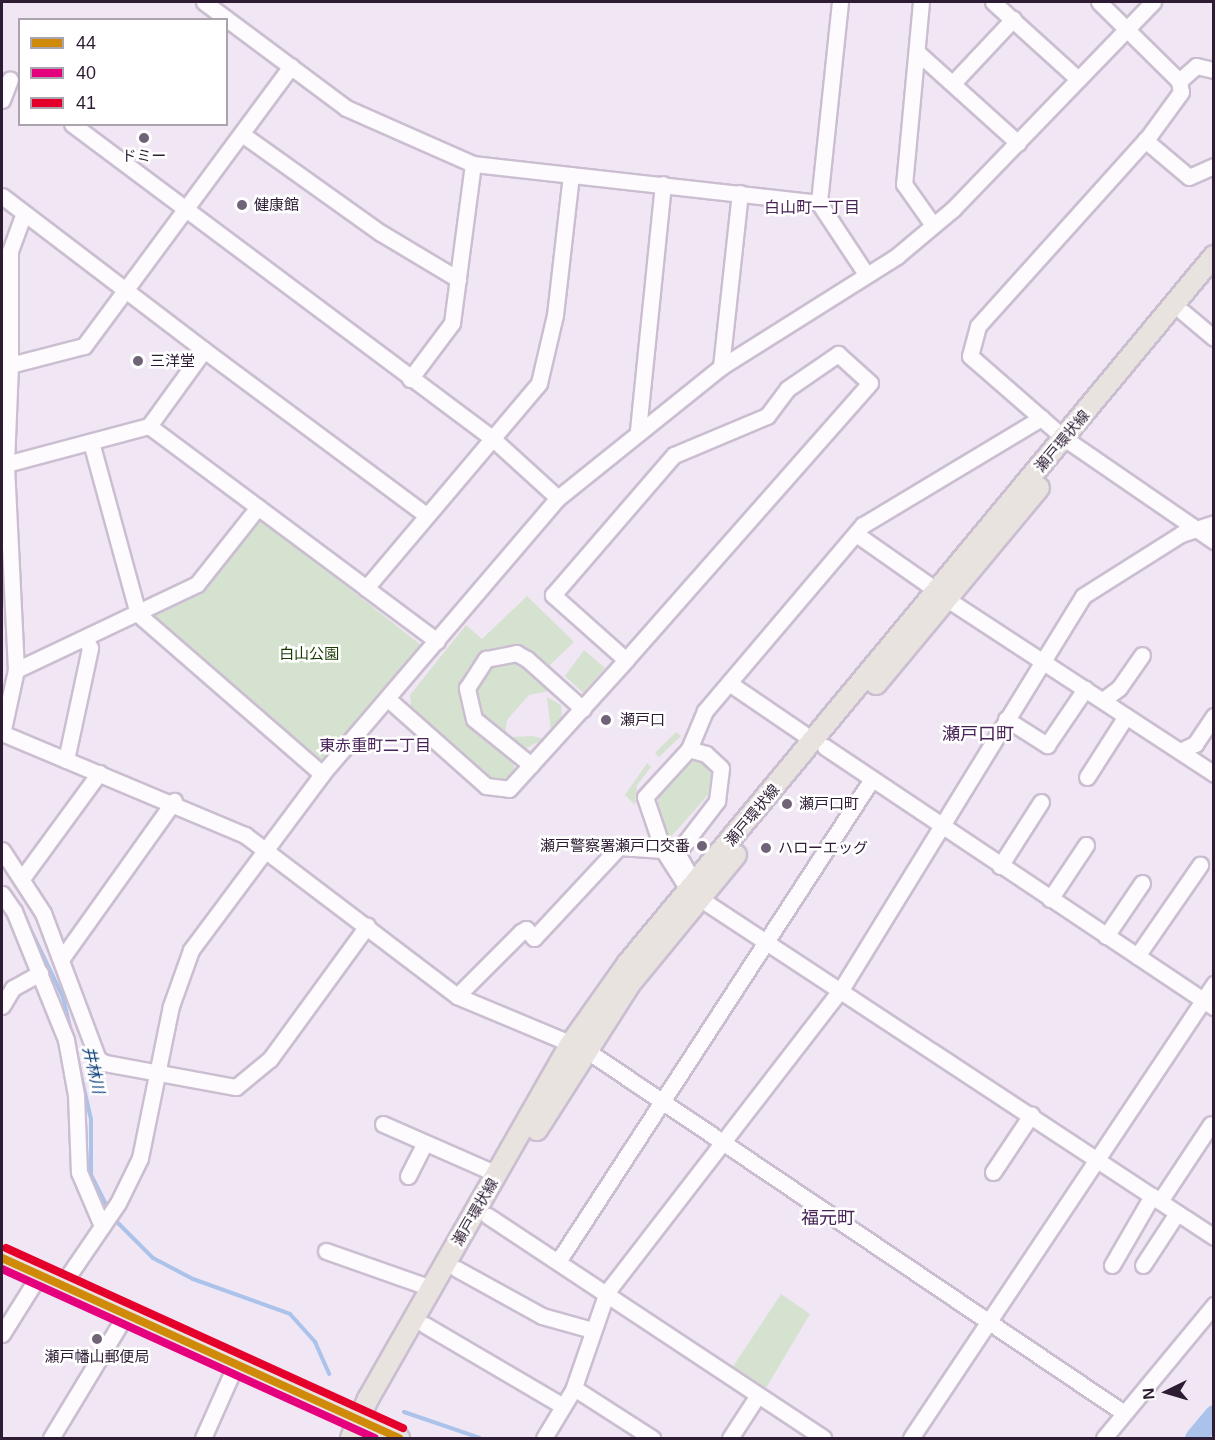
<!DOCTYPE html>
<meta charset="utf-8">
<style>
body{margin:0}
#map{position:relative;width:1215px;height:1440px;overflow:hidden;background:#f0e6f4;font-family:Helvetica,"Noto Sans JP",sans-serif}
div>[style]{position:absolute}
.green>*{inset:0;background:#d6e2d0}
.stream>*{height:4px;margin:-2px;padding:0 2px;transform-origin:2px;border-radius:2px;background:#abc3ea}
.river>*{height:21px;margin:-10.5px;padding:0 10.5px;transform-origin:10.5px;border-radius:10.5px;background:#abc3ea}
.roads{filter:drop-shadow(2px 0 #cbbed1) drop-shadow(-2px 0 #cbbed1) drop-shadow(0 2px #cbbed1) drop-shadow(0 -2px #cbbed1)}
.minor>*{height:15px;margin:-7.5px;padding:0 7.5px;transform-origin:7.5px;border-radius:7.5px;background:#fdfbfd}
.major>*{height:20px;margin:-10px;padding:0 10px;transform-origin:10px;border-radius:10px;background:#e9e3e0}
.bus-1>*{height:8px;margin:-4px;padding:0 4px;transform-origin:4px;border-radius:4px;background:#cf8a0a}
.bus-2>*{height:8px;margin:-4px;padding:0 4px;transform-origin:4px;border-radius:4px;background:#e5007d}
.bus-3>*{height:8px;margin:-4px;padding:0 4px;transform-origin:4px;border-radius:4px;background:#e4002b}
.dots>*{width:16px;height:16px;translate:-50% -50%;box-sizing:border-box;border:3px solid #fff;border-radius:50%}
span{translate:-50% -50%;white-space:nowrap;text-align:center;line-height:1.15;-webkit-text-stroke:5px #fff;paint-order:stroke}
.poi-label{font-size:15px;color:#2d1c34}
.left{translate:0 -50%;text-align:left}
.right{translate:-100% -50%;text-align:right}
.street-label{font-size:15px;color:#2d1c34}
.park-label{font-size:15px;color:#193a01}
.neighbourhood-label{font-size:16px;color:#4a2359}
.water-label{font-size:16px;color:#0c3f7a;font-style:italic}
.quarter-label{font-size:18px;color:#4a2359}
.frame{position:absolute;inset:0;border:3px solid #2d1c34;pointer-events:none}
.legend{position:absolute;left:18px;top:18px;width:210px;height:108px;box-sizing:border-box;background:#fff;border:2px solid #aba4ae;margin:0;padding:8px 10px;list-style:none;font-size:18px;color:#2d1c34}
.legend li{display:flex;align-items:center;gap:12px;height:30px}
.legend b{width:30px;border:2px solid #aba4ae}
.north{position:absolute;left:1137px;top:1362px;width:60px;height:60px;-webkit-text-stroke:4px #fff;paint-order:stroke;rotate:265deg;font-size:16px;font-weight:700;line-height:24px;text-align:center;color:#2d1c34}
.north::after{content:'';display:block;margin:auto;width:21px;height:27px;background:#2d1c34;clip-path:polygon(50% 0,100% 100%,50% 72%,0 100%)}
</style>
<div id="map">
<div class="green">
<i style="clip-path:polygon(256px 515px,421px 645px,320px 765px,147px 616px,198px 592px)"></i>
<i style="clip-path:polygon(527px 596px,574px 642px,549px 666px,525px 648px,498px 647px,467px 669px,460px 696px,473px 726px,513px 762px,517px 776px,499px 788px,411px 710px,410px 695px,466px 625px,482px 639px)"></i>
<i style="clip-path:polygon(584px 650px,605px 668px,583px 693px,565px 676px)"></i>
<i style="clip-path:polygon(506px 660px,521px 663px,553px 690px,529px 695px,507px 720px,505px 734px,477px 711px,472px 692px,478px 677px)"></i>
<i style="clip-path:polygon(547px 697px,561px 705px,562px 718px,551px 731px)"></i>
<i style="clip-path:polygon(676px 732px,681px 736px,659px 757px,655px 753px)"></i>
<i style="clip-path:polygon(533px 736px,544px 739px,523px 750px,510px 737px)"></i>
<i style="clip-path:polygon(694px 761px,704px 763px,718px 780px,716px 786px,668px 840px,657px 809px,659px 792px,682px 764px)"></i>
<i style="clip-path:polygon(647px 763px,651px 767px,637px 785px,635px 805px,625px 795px)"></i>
<i style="clip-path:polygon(781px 1294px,810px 1314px,763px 1393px,730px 1371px)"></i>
</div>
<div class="stream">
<i style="left:24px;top:916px;width:90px;rotate:64.3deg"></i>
<i style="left:63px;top:997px;width:125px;rotate:77.1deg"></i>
<i style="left:91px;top:1119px;width:56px;rotate:90deg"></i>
<i style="left:91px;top:1175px;width:39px;rotate:63deg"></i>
<i style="left:114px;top:1219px;width:55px;rotate:45deg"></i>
<i style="left:153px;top:1258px;width:45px;rotate:27.7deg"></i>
<i style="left:193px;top:1279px;width:103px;rotate:19.8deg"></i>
<i style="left:290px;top:1314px;width:38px;rotate:48deg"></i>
<i style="left:315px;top:1342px;width:35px;rotate:66deg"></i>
<i style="left:404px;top:1412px;width:80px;rotate:18.9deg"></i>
</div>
<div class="river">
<i style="left:1195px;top:1438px;width:30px;rotate:-50deg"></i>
</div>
<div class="roads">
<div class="minor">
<i style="left:204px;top:2px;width:177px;rotate:36.7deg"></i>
<i style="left:346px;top:108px;width:139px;rotate:23.8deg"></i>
<i style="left:473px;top:164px;width:348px;rotate:6.4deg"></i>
<i style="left:840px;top:2px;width:202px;rotate:96deg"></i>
<i style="left:819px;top:203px;width:85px;rotate:56.5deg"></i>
<i style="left:921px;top:2px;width:183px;rotate:95.3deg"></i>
<i style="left:904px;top:184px;width:50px;rotate:54.7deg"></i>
<i style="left:993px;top:2px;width:115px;rotate:42.2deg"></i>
<i style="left:1099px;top:2px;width:112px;rotate:44.6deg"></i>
<i style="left:1179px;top:81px;width:11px;rotate:80deg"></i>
<i style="left:1181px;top:92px;width:54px;rotate:126deg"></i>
<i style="left:1149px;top:136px;width:256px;rotate:132deg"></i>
<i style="left:978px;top:326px;width:31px;rotate:105deg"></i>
<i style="left:970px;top:356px;width:125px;rotate:41.1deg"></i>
<i style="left:1064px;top:438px;width:182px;rotate:34.5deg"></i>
<i style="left:917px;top:52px;width:136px;rotate:42deg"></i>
<i style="left:1179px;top:81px;width:23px;rotate:-41deg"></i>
<i style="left:1196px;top:66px;width:18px;rotate:13deg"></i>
<i style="left:953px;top:83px;width:88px;rotate:-46.8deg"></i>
<i style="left:2px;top:100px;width:22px;rotate:-69deg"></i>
<i style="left:72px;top:124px;width:524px;rotate:36.78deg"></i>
<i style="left:492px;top:438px;width:89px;rotate:42.3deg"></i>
<i style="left:242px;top:134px;width:171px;rotate:35.5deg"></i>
<i style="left:381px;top:233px;width:90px;rotate:30.9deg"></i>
<i style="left:1145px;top:140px;width:57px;rotate:40.1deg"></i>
<i style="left:1189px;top:177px;width:27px;rotate:-24deg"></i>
<i style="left:2px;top:196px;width:254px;rotate:37.3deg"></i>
<i style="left:204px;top:350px;width:94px;rotate:125.9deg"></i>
<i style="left:149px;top:426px;width:271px;rotate:36.7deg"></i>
<i style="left:1183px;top:312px;width:40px;rotate:40deg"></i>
<i style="left:204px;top:350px;width:277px;rotate:36.6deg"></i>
<i style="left:838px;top:354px;width:43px;rotate:42.2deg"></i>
<i style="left:870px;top:383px;width:369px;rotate:131.4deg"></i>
<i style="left:626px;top:660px;width:98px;rotate:-138.3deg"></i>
<i style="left:553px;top:595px;width:185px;rotate:-49.2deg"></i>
<i style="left:674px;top:455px;width:101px;rotate:-22.8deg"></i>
<i style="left:767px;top:416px;width:34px;rotate:-53deg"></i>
<i style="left:787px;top:389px;width:62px;rotate:-34.5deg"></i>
<i style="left:10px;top:365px;width:114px;rotate:-90deg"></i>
<i style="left:10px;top:251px;width:40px;rotate:-69.8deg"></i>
<i style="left:721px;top:367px;width:175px;rotate:-83.8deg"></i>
<i style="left:410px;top:379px;width:70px;rotate:-53.1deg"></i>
<i style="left:452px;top:323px;width:160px;rotate:-82.5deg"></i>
<i style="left:638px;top:430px;width:247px;rotate:-84.2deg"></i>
<i style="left:91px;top:442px;width:178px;rotate:74.7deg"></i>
<i style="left:138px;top:614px;width:244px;rotate:41deg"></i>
<i style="left:2px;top:465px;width:4px;rotate:-14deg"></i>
<i style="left:6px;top:464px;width:99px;rotate:-87.7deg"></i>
<i style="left:10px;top:365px;width:76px;rotate:-14.4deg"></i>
<i style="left:84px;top:346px;width:348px;rotate:-53.5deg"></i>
<i style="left:856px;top:534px;width:98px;rotate:35deg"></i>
<i style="left:950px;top:601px;width:316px;rotate:33.2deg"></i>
<i style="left:437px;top:641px;width:89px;rotate:-143.3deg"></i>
<i style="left:366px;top:588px;width:268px;rotate:-49.8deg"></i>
<i style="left:539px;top:383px;width:70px;rotate:-76.8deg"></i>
<i style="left:555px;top:315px;width:141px;rotate:-83.5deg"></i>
<i style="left:16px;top:670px;width:200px;rotate:-25.4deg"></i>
<i style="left:197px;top:584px;width:98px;rotate:-51.6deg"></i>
<i style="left:729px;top:683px;width:103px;rotate:34.3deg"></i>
<i style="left:388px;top:699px;width:131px;rotate:41.6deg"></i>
<i style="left:486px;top:786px;width:23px;rotate:7deg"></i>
<i style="left:509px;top:789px;width:174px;rotate:-47.8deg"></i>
<i style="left:1103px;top:700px;width:20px;rotate:-37deg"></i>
<i style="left:1119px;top:688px;width:40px;rotate:-55.1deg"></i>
<i style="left:1006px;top:719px;width:49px;rotate:32.4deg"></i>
<i style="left:1047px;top:745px;width:68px;rotate:-55.8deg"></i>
<i style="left:2px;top:733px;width:264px;rotate:22.8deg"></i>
<i style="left:245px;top:835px;width:266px;rotate:37.2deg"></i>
<i style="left:457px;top:996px;width:140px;rotate:22.7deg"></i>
<i style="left:586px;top:1050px;width:649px;rotate:34.01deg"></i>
<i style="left:2px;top:734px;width:66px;rotate:-77.7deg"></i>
<i style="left:16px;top:670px;width:206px;rotate:-92.8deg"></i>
<i style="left:6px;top:464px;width:148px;rotate:-14.9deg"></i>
<i style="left:825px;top:747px;width:468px;rotate:33.8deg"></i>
<i style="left:689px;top:749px;width:41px;rotate:-67.2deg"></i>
<i style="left:705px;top:711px;width:244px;rotate:-49.7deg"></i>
<i style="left:863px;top:525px;width:208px;rotate:-31deg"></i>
<i style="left:1180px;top:751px;width:17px;rotate:-25deg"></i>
<i style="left:1195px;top:744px;width:34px;rotate:-56deg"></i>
<i style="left:66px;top:760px;width:115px;rotate:-77.9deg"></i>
<i style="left:90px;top:648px;width:11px;rotate:-117deg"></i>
<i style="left:531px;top:765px;width:73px;rotate:-141.1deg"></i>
<i style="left:474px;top:719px;width:32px;rotate:-103deg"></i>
<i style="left:467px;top:688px;width:35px;rotate:-57deg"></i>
<i style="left:486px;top:659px;width:31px;rotate:-11deg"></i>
<i style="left:516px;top:653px;width:13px;rotate:29deg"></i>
<i style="left:527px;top:659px;width:75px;rotate:41.8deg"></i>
<i style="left:1087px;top:777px;width:72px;rotate:-57.4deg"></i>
<i style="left:2px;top:850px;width:75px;rotate:56.9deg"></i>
<i style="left:43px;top:913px;width:156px;rotate:69.4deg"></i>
<i style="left:98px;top:1059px;width:8px;rotate:30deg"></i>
<i style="left:105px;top:1063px;width:133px;rotate:10.4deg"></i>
<i style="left:236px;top:1087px;width:44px;rotate:-39.5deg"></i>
<i style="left:270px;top:1059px;width:165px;rotate:-53.9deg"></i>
<i style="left:1000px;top:866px;width:76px;rotate:-57.4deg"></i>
<i style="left:23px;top:877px;width:129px;rotate:-53.8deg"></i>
<i style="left:698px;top:890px;width:43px;rotate:-119.6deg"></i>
<i style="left:677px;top:853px;width:66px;rotate:-52.4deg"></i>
<i style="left:717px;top:801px;width:33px;rotate:-83deg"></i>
<i style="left:721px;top:768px;width:21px;rotate:-137deg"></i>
<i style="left:706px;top:754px;width:18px;rotate:-164deg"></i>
<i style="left:689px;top:749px;width:65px;rotate:132.5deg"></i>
<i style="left:645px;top:797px;width:56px;rotate:71.2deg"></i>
<i style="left:663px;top:850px;width:50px;rotate:57.3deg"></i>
<i style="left:690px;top:892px;width:627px;rotate:33.36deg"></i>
<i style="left:2px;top:894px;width:21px;rotate:55deg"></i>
<i style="left:14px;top:911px;width:139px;rotate:68deg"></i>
<i style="left:66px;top:1040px;width:56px;rotate:79.7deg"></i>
<i style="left:76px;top:1095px;width:77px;rotate:87.8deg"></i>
<i style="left:79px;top:1172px;width:59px;rotate:66.9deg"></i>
<i style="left:1050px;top:899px;width:65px;rotate:-56.3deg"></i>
<i style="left:1106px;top:936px;width:64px;rotate:-55.8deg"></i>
<i style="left:1137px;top:956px;width:111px;rotate:-55.3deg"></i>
<i style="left:62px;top:958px;width:193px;rotate:-54.5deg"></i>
<i style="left:457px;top:996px;width:91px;rotate:-45deg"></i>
<i style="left:521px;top:932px;width:6px;rotate:-31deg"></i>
<i style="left:526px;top:929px;width:12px;rotate:48deg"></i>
<i style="left:534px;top:938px;width:125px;rotate:-47deg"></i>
<i style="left:619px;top:847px;width:44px;rotate:3.9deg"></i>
<i style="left:2px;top:1006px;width:21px;rotate:-59deg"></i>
<i style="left:13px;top:988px;width:31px;rotate:-29deg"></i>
<i style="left:383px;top:1124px;width:124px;rotate:23.7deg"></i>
<i style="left:993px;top:1172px;width:69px;rotate:-56.3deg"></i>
<i style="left:408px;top:1176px;width:36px;rotate:-63deg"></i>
<i style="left:1160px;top:1201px;width:92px;rotate:-56.5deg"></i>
<i style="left:488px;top:1216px;width:402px;rotate:33.5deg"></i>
<i style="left:326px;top:1251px;width:111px;rotate:19.4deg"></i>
<i style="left:559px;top:1260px;width:574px;rotate:-56.95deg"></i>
<i style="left:1112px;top:1265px;width:80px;rotate:-59.9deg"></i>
<i style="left:1143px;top:1265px;width:62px;rotate:-56.8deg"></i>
<i style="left:457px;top:1269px;width:97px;rotate:28.9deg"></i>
<i style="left:542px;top:1316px;width:52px;rotate:15.6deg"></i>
<i style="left:62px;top:1285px;width:99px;rotate:-55.7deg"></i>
<i style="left:118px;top:1203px;width:50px;rotate:-63.9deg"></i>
<i style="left:140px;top:1158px;width:155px;rotate:-78.5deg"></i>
<i style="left:171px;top:1006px;width:59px;rotate:-70.3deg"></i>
<i style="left:191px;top:950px;width:219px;rotate:-53.3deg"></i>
<i style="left:322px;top:774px;width:363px;rotate:-49.5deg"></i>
<i style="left:558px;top:498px;width:209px;rotate:-38.8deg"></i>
<i style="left:721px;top:367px;width:208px;rotate:-32.2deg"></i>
<i style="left:897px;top:256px;width:73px;rotate:-40deg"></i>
<i style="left:953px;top:209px;width:288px;rotate:-46deg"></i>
<i style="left:425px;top:1325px;width:160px;rotate:30.4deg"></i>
<i style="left:2px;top:1334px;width:70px;rotate:-57.9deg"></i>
<i style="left:574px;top:1388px;width:93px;rotate:32.7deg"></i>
<i style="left:51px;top:1438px;width:145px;rotate:-58.8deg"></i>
<i style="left:203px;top:1438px;width:81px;rotate:-66deg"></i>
<i style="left:544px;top:1438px;width:56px;rotate:-58.9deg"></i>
<i style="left:573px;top:1390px;width:104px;rotate:-70.9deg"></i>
<i style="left:607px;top:1292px;width:384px;rotate:-52.3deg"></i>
<i style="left:842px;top:988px;width:460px;rotate:-58.4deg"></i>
<i style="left:1083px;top:596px;width:116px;rotate:-32.3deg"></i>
<i style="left:1181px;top:534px;width:35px;rotate:-18deg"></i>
<i style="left:730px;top:1438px;width:51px;rotate:-56.9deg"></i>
<i style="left:911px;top:1438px;width:546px;rotate:-56.28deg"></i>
<i style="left:1104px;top:1438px;width:173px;rotate:-50.4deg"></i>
</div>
<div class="major">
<i style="left:876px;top:684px;width:255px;rotate:-50.3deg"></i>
<i style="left:537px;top:1130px;width:173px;rotate:-57.5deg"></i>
<i style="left:630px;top:984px;width:167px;rotate:-50.6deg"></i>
<i style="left:2px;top:1258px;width:436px;rotate:24.4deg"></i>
<i style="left:351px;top:1438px;width:43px;rotate:-66.4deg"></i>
<i style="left:368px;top:1399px;width:406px;rotate:-60.3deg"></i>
<i style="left:569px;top:1046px;width:100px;rotate:-54.7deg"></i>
<i style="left:627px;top:964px;width:920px;rotate:-50.34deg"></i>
</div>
</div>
<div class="bus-1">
<i style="left:2px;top:1258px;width:436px;rotate:24.4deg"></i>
</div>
<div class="bus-2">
<i style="left:2px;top:1269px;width:409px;rotate:24.4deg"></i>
</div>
<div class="bus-3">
<i style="left:6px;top:1248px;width:436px;rotate:24.4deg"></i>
</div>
<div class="dots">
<i style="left:144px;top:138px;background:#716377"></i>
<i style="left:242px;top:205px;background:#716377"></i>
<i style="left:138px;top:361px;background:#716377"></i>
<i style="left:606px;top:720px;background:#716377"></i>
<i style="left:787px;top:804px;background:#716377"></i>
<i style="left:702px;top:846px;background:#716377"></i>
<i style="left:766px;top:848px;background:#716377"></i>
<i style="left:97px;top:1339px;background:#716377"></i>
</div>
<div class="poi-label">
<span style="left:144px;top:156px">ドミー</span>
<span class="left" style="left:254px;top:205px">健康館</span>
<span class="left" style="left:150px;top:361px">三洋堂</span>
<span class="left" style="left:620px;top:720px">瀬戸口</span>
<span class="left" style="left:799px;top:804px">瀬戸口町</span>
<span class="right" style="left:690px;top:846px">瀬戸警察署瀬戸口交番</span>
<span class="left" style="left:778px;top:848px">ハローエッグ</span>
<span style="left:97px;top:1357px">瀬戸幡山郵便局</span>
</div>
<div class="street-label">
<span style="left:1062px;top:441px;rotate:-50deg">瀬戸環状線</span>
<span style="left:752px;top:815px;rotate:-50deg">瀬戸環状線</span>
<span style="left:475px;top:1212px;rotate:-60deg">瀬戸環状線</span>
</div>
<div class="park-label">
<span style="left:309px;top:654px">白山公園</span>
</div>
<div class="neighbourhood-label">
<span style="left:812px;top:208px">白山町一丁目</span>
<span style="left:375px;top:746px">東赤重町二丁目</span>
</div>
<div class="water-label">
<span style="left:93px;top:1070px;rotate:77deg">井林川</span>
</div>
<div class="quarter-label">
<span style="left:978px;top:734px">瀬戸口町</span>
<span style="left:828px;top:1218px">福元町</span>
</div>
<div class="frame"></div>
<ul class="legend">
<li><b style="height:8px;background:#cf8a0a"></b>44</li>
<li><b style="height:8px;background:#e5007d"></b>40</li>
<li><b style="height:8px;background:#e4002b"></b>41</li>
</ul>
<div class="north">N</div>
</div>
